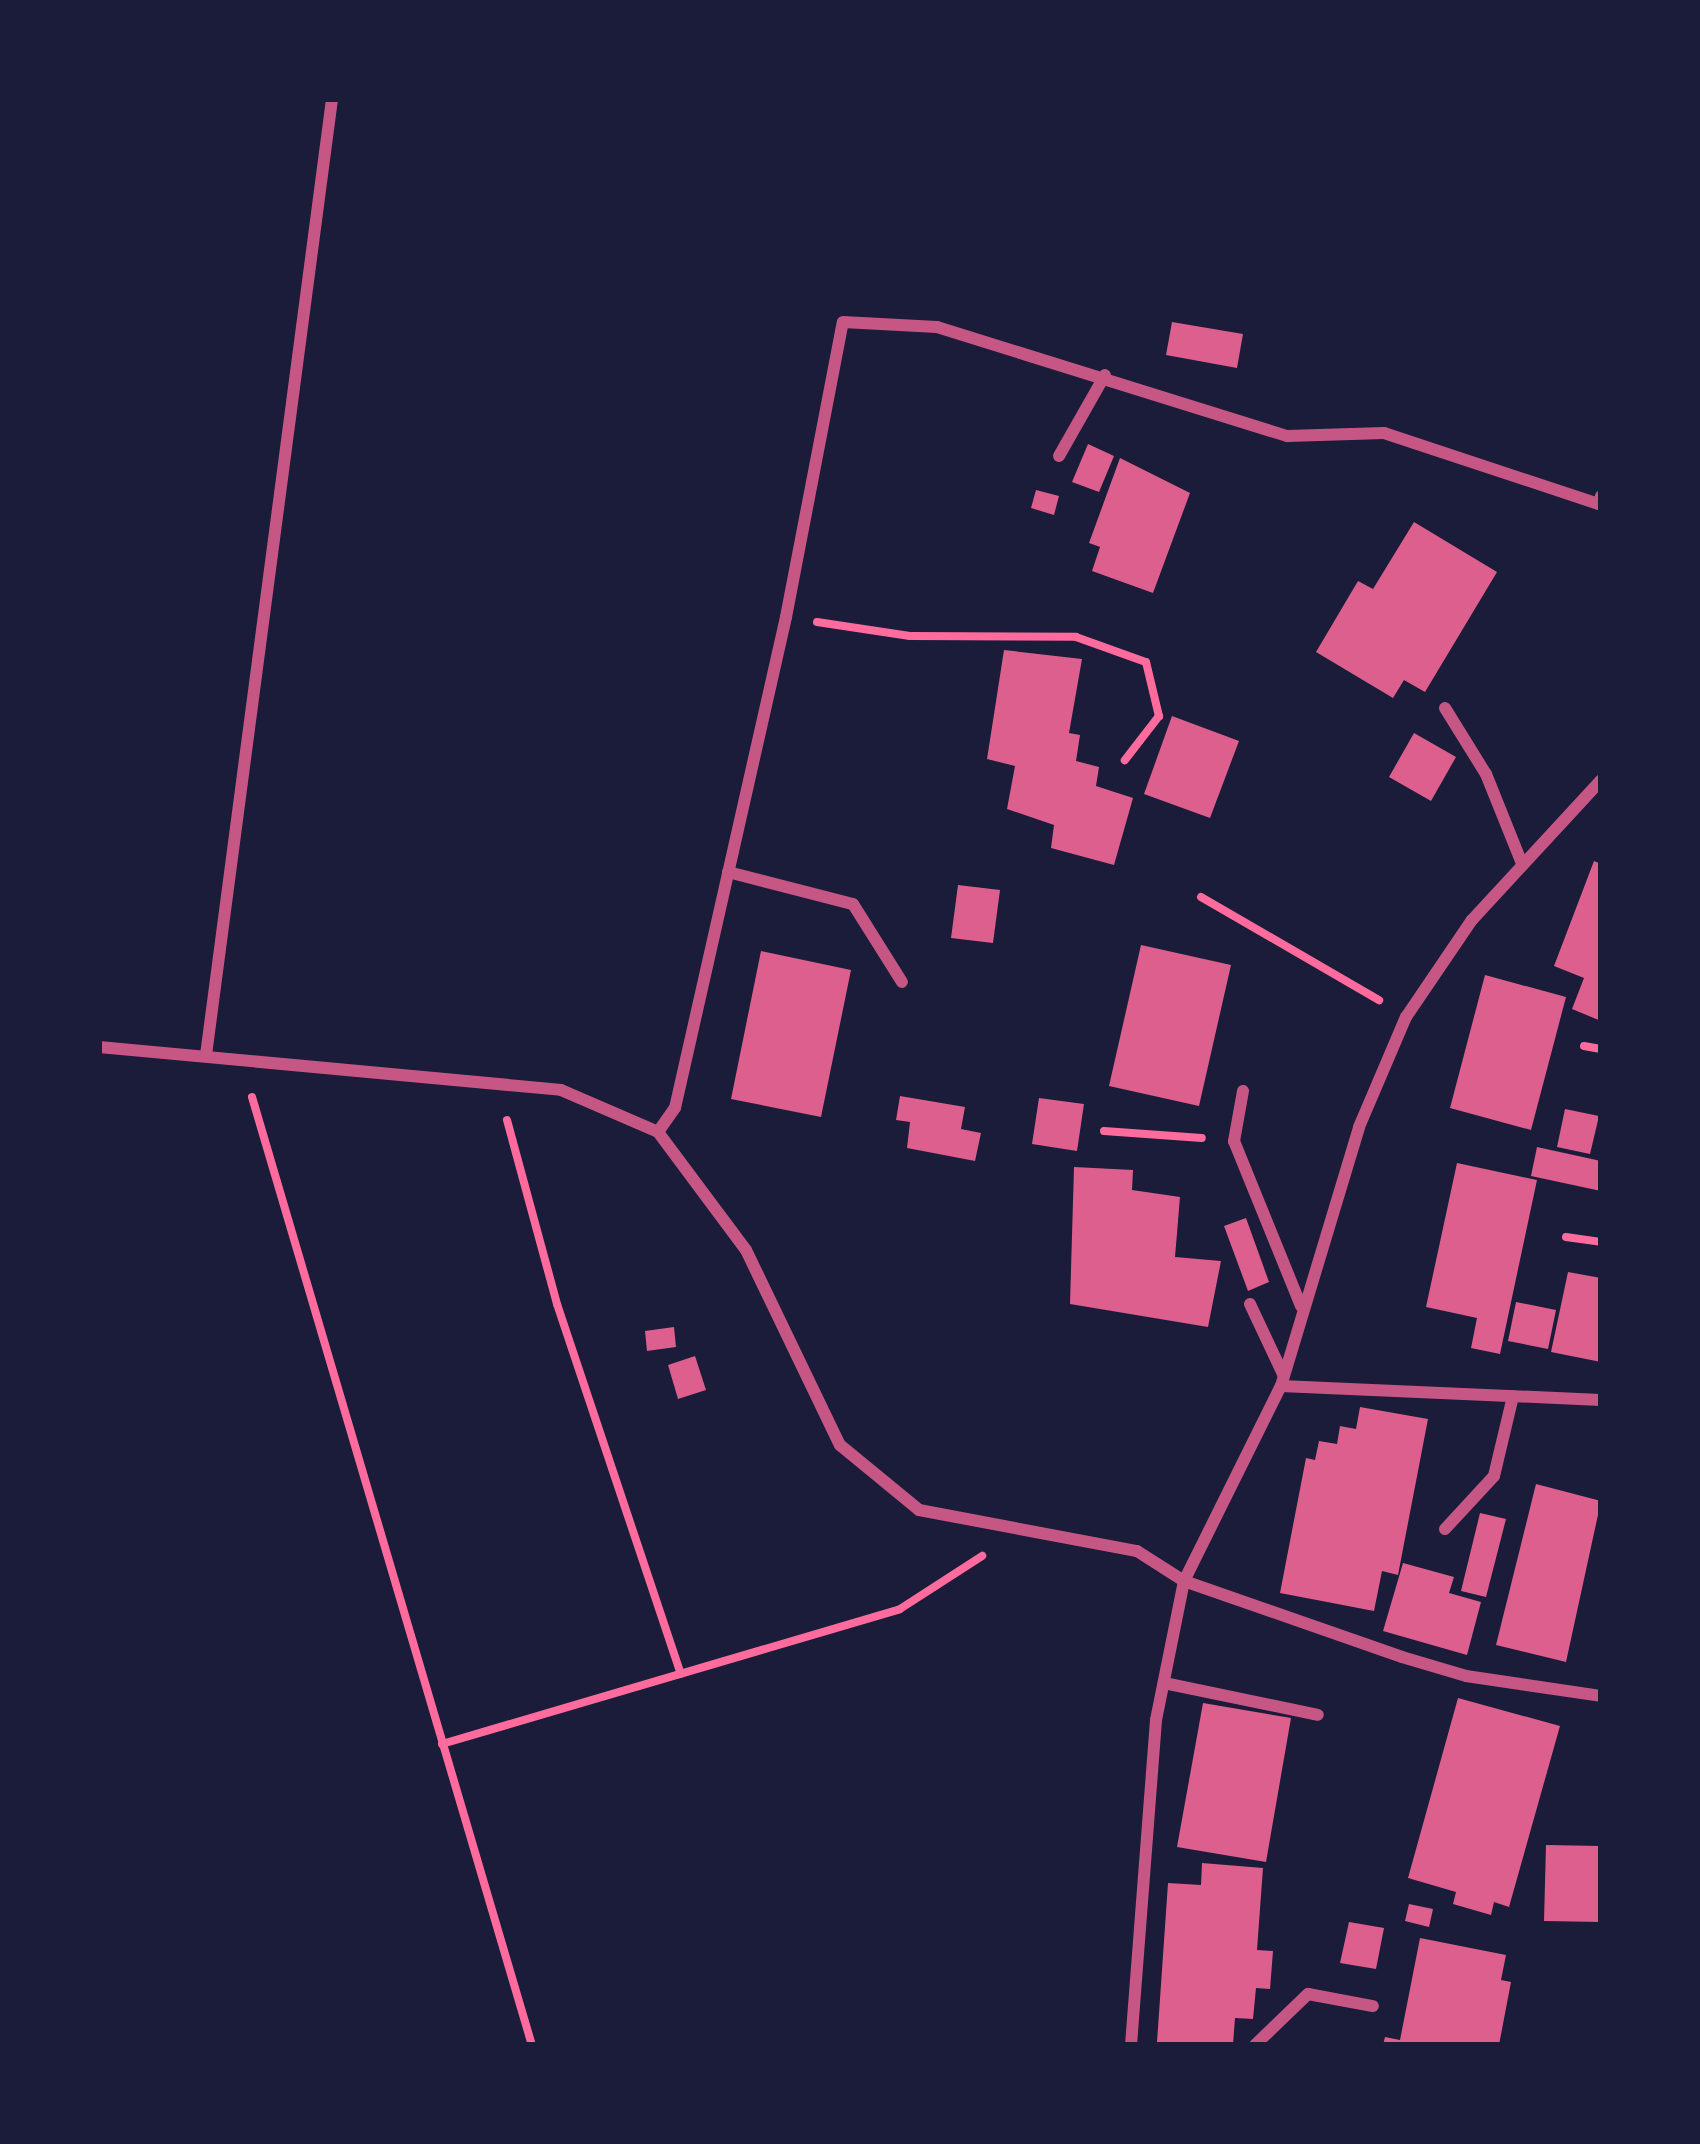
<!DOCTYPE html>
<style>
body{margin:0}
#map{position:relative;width:1700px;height:2144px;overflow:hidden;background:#1b1b3a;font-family:Montserrat,sans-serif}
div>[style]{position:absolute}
.building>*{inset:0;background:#dd5f8e}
.path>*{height:8px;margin:-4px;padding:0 4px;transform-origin:4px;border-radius:4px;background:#ff6b9d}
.minor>*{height:12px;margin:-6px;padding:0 6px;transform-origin:6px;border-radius:6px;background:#c65784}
span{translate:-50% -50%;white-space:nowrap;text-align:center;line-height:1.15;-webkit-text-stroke:9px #1b1b3a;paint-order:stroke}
.frame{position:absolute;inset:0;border:102px solid #1b1b3a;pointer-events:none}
</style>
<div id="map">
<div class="building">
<i style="clip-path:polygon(1172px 322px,1243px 334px,1237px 368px,1166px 355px)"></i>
<i style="clip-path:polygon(1088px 444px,1114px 456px,1099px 492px,1072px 482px)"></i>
<i style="clip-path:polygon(1120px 458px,1190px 493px,1153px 593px,1092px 571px,1100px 547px,1089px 543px)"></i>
<i style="clip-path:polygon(1036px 490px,1059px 496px,1054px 515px,1031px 508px)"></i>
<i style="clip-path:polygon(1414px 522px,1497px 572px,1425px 692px,1404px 680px,1393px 698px,1316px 652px,1358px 581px,1373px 589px)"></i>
<i style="clip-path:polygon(1004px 650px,1082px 659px,1069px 733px,1080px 735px,1076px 761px,1099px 767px,1096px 786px,1133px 798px,1114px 865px,1051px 848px,1054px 825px,1007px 809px,1015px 766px,987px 759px)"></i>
<i style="clip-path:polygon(1172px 716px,1239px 741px,1210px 818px,1144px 794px)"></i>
<i style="clip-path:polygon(1414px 733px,1456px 757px,1431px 801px,1389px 777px)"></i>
<i style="clip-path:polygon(1594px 861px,1601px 864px,1601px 1021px,1572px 1009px,1584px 978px,1554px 966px)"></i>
<i style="clip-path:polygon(958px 885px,1000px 890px,993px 943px,951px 938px)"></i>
<i style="clip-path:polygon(1141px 945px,1231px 965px,1199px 1106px,1109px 1086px)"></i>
<i style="clip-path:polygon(761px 951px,851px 970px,821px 1117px,731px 1099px)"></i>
<i style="clip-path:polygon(1485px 975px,1566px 997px,1531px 1130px,1450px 1108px)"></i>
<i style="clip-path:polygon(900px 1096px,965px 1107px,961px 1129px,981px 1133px,975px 1161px,907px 1148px,910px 1122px,896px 1120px)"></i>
<i style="clip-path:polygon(1039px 1098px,1084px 1104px,1077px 1151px,1032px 1144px)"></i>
<i style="clip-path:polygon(1565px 1109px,1599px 1116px,1590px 1154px,1557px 1147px)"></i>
<i style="clip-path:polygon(1537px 1147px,1601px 1161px,1601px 1191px,1531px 1176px)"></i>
<i style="clip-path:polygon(1457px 1163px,1537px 1180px,1500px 1354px,1471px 1348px,1477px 1318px,1426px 1307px)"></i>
<i style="clip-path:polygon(1074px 1167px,1133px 1170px,1132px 1190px,1180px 1197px,1175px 1257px,1221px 1261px,1208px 1327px,1070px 1304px)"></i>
<i style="clip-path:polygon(1246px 1218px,1269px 1282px,1248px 1291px,1224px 1226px)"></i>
<i style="clip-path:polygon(1568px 1272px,1601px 1278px,1601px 1362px,1551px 1352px)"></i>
<i style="clip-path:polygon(1516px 1302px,1556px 1310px,1548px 1349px,1508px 1341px)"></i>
<i style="clip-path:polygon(674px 1327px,676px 1347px,647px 1351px,645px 1331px)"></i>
<i style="clip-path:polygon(695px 1356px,706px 1390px,678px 1399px,668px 1365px)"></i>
<i style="clip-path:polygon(1360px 1407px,1428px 1419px,1398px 1575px,1382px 1571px,1374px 1611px,1280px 1593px,1306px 1458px,1315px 1460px,1319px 1441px,1337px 1444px,1340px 1426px,1356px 1429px)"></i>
<i style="clip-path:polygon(1536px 1484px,1601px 1501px,1566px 1662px,1496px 1645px)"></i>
<i style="clip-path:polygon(1480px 1513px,1506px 1519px,1486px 1597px,1461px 1591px)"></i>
<i style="clip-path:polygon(1403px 1563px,1454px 1577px,1449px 1593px,1481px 1602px,1467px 1655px,1383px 1631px)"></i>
<i style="clip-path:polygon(1458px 1698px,1560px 1726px,1509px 1907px,1494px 1902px,1491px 1915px,1453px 1904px,1456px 1892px,1408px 1878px)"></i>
<i style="clip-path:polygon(1203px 1703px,1291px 1718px,1266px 1862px,1177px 1847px)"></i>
<i style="clip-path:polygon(1546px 1845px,1601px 1846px,1601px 1922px,1544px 1921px)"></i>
<i style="clip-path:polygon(1202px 1863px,1263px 1868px,1257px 1950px,1273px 1951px,1270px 1989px,1256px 1988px,1253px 2019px,1235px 2018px,1233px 2045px,1157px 2042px,1168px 1883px,1201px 1885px)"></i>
<i style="clip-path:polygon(1409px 1904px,1433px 1909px,1429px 1927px,1405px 1921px)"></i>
<i style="clip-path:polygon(1349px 1922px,1384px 1928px,1376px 1969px,1340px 1963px)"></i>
<i style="clip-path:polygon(1420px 1938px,1506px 1955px,1501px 1980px,1511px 1982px,1499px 2045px,1383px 2045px,1385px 2037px,1400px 2040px)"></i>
</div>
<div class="path">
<i style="left:817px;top:622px;width:94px;rotate:8.6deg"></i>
<i style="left:910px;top:636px;width:166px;rotate:0.3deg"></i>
<i style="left:1076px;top:637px;width:74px;rotate:19.7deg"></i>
<i style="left:1146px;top:662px;width:56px;rotate:76.5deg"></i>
<i style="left:1159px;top:716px;width:56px;rotate:127.7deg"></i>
<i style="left:1201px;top:897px;width:206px;rotate:30.1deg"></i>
<i style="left:1584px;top:1046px;width:17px;rotate:10deg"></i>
<i style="left:252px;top:1097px;width:988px;rotate:73.55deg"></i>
<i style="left:507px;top:1120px;width:191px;rotate:74.8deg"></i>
<i style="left:557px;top:1304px;width:390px;rotate:71.5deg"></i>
<i style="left:1104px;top:1131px;width:98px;rotate:4.1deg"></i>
<i style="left:1566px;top:1237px;width:35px;rotate:8deg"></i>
<i style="left:442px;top:1744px;width:477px;rotate:-16.4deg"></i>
<i style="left:900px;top:1609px;width:98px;rotate:-32.9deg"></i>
</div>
<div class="minor">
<i style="left:1059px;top:456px;width:93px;rotate:-60.4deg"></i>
<i style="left:1445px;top:708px;width:78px;rotate:58.2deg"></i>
<i style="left:1486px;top:774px;width:94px;rotate:68.1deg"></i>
<i style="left:728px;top:872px;width:129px;rotate:14.4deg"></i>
<i style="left:853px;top:904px;width:92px;rotate:57.9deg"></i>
<i style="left:99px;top:1047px;width:464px;rotate:5.3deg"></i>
<i style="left:561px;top:1090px;width:106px;rotate:23.4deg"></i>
<i style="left:658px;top:1132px;width:147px;rotate:53.3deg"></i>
<i style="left:746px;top:1250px;width:216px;rotate:64.3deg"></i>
<i style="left:840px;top:1445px;width:102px;rotate:39.4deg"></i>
<i style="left:919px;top:1510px;width:222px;rotate:10.7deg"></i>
<i style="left:1137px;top:1551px;width:56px;rotate:32.6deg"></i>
<i style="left:1184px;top:1581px;width:231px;rotate:19.2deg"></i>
<i style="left:1402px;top:1657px;width:67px;rotate:16.5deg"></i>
<i style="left:1466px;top:1676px;width:136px;rotate:8.4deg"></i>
<i style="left:206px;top:1055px;width:964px;rotate:-82.49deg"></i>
<i style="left:1243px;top:1091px;width:51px;rotate:100.2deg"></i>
<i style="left:1234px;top:1141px;width:178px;rotate:67.9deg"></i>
<i style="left:658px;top:1132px;width:29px;rotate:-55deg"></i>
<i style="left:675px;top:1108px;width:503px;rotate:-77.26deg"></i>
<i style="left:786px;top:617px;width:300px;rotate:-79.1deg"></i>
<i style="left:843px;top:322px;width:94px;rotate:3deg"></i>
<i style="left:937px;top:327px;width:367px;rotate:17.3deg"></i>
<i style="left:1287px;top:436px;width:97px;rotate:-1.8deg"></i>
<i style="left:1384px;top:433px;width:226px;rotate:18.3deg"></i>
<i style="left:1599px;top:504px;width:8px;rotate:-76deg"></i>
<i style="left:1250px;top:1304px;width:77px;rotate:64.8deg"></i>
<i style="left:1281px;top:1386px;width:270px;rotate:-73.2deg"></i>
<i style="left:1359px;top:1127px;width:120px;rotate:-66.9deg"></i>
<i style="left:1406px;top:1017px;width:117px;rotate:-55.8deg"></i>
<i style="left:1472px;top:920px;width:190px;rotate:-47.3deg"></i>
<i style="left:1445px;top:1529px;width:72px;rotate:-47.2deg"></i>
<i style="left:1494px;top:1476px;width:82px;rotate:-76.6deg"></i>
<i style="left:1164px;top:1683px;width:157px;rotate:11.7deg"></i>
<i style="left:1131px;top:2045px;width:326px;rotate:-85.6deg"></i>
<i style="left:1156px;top:1720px;width:142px;rotate:-78.6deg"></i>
<i style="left:1184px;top:1581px;width:218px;rotate:-63.6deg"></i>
<i style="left:1281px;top:1386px;width:320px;rotate:2.5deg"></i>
<i style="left:1255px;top:2045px;width:74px;rotate:-43.9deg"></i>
<i style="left:1308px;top:1994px;width:66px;rotate:10.5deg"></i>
</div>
<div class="frame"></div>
</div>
